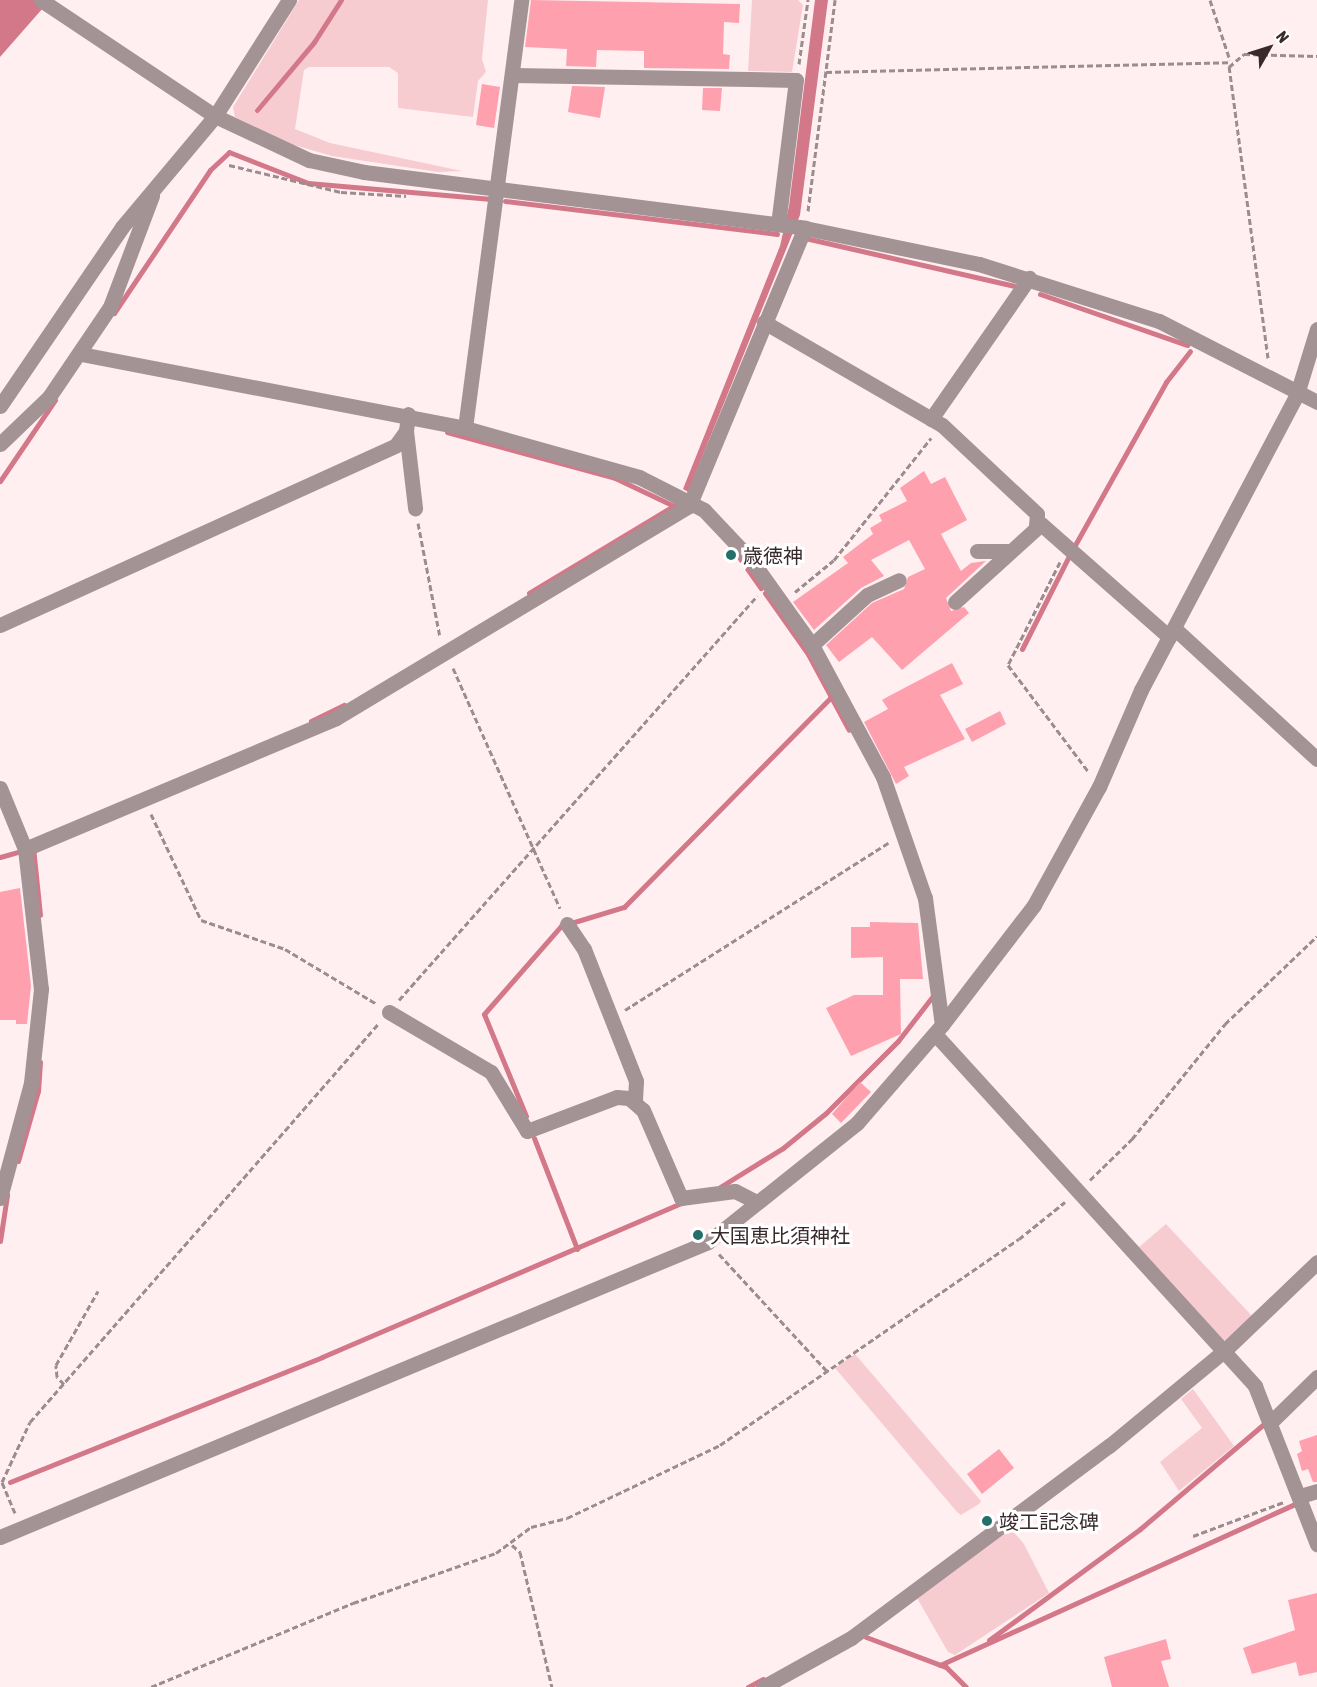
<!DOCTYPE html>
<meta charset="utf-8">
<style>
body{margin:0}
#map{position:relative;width:1317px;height:1687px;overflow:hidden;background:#ffeff1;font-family:"Asap Condensed","Noto Sans JP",sans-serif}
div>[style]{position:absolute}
.green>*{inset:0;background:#f7ccd1}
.water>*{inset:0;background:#d37888}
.stream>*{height:5px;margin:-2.5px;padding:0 2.5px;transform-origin:2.5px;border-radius:2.5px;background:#d37888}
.building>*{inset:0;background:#ffa0af}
.path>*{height:3px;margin-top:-1.5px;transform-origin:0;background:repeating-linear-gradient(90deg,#9b8c8e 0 6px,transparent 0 9px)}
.minor>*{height:15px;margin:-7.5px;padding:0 7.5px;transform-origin:7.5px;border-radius:7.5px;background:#a39395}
.dots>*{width:16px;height:16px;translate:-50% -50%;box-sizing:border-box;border:3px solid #fff;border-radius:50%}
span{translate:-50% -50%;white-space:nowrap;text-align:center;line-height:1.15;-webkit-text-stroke:6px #fff;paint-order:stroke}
.poi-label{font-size:20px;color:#382a2c}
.left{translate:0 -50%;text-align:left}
.north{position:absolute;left:1239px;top:18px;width:60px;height:60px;-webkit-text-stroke:4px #fff;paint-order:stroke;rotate:51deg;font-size:16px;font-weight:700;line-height:24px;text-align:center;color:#382a2c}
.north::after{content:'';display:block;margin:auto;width:21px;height:27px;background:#382a2c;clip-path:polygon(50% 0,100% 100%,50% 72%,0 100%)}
</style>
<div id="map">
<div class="green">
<i style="clip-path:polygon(299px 0,339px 0,313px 41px,255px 109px,259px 113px,345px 0,488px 0,482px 59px,486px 72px,478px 81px,473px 117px,398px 108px,398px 73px,389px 67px,309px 67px,304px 70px,295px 129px,330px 143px,462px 171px,438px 172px,332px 156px,287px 143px,235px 117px,233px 107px)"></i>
<i style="clip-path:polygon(752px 0,798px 0,803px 5px,792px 72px,748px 71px)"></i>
<i style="clip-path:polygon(1166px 1224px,1252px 1316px,1224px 1341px,1139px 1247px)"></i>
<i style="clip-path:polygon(855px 1354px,981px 1501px,979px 1504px,961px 1515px,957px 1512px,835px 1368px)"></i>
<i style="clip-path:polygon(1193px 1389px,1234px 1446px,1179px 1491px,1160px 1462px,1202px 1428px,1181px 1399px)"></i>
<i style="clip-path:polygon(1010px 1528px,1024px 1544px,1049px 1593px,955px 1655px,948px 1652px,917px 1598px)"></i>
</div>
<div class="water">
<i style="clip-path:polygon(0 0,50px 0,0 57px)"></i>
<i style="clip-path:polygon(815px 0,828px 0,800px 215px,688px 492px,683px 489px,780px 246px,789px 206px)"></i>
</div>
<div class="stream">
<i style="left:257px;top:110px;width:89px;rotate:-50deg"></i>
<i style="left:314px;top:42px;width:50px;rotate:-57.3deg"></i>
<i style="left:505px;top:201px;width:274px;rotate:6.9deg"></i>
<i style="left:805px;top:238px;width:214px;rotate:12.9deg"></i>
<i style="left:1040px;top:294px;width:156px;rotate:19.1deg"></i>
<i style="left:114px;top:313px;width:172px;rotate:-56.1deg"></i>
<i style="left:210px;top:170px;width:26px;rotate:-43deg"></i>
<i style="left:229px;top:152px;width:85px;rotate:21.4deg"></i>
<i style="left:308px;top:183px;width:184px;rotate:5deg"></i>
<i style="left:447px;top:432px;width:174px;rotate:15.3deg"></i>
<i style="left:615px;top:478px;width:63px;rotate:25.3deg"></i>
<i style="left:0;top:481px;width:98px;rotate:-55.8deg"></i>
<i style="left:1075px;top:545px;width:187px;rotate:-60.8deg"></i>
<i style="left:1166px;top:382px;width:39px;rotate:-52deg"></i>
<i style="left:739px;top:557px;width:38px;rotate:55deg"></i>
<i style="left:529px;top:593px;width:176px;rotate:-31.1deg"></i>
<i style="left:765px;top:593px;width:75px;rotate:54.8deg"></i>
<i style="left:808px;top:654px;width:86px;rotate:61.7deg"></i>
<i style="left:1022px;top:649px;width:106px;rotate:-63.2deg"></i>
<i style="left:311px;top:721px;width:37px;rotate:-26deg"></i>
<i style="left:33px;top:847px;width:68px;rotate:84.1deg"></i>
<i style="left:0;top:857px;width:18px;rotate:-16deg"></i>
<i style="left:526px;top:1116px;width:110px;rotate:-112.4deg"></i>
<i style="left:484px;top:1014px;width:117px;rotate:-48.8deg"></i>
<i style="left:561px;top:926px;width:66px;rotate:-16.8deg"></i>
<i style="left:624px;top:907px;width:295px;rotate:-45.4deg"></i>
<i style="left:534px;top:1138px;width:119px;rotate:68.8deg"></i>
<i style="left:18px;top:1161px;width:73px;rotate:-74.1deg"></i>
<i style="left:38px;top:1091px;width:29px;rotate:-86deg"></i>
<i style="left:720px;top:1187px;width:74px;rotate:-31.8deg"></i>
<i style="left:783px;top:1148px;width:55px;rotate:-39.1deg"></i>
<i style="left:826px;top:1113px;width:102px;rotate:-45deg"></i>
<i style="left:898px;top:1041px;width:56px;rotate:-52.3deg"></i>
<i style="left:0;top:1241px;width:47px;rotate:-81.3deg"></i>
<i style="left:10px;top:1482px;width:336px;rotate:-21.8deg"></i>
<i style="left:322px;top:1357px;width:394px;rotate:-23.2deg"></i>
<i style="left:866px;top:1637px;width:85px;rotate:20.6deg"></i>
<i style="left:946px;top:1667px;width:28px;rotate:45deg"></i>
<i style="left:989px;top:1640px;width:187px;rotate:-36.3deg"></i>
<i style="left:1140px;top:1529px;width:165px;rotate:-40.3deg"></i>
<i style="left:940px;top:1665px;width:390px;rotate:-24.4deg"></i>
<i style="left:748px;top:1687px;width:17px;rotate:-28deg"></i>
</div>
<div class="building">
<i style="clip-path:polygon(531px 0,740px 4px,739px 23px,724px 22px,723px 54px,730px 55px,729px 69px,644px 68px,644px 51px,597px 50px,596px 67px,566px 66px,567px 49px,525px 47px)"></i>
<i style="clip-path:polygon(482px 84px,500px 87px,494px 128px,476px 125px)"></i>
<i style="clip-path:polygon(572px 86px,605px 87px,600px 118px,568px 112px)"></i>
<i style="clip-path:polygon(703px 88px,722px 88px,720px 111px,702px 110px)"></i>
<i style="clip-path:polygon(924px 471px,931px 484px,945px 477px,967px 520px,941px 534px,961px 571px,971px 563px,986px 561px,946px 598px,951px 611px,964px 607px,969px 613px,902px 670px,872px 637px,839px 662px,826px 645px,872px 603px,904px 589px,908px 577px,925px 569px,909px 540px,871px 560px,884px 576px,861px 588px,814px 630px,793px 602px,848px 563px,843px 557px,873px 534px,870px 528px,882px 521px,879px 515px,907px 501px,900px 488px)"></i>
<i style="clip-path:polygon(952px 663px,963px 684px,940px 695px,965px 739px,904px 767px,909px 776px,896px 784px,864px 722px,888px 709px,882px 700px,889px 696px)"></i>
<i style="clip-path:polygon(1000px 711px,1006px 724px,972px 742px,965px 729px)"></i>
<i style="clip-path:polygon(20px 888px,31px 986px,27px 1024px,16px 1024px,16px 1020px,0 1020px,0 892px)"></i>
<i style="clip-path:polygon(870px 922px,918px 923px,923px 979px,900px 979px,901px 1034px,851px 1056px,826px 1008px,854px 995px,883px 995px,883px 957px,851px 958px,851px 927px,870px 927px)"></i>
<i style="clip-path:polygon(860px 1082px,871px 1092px,841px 1123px,832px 1114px)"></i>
<i style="clip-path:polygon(1317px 1435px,1317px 1482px,1313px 1482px,1308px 1469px,1302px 1471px,1297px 1454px,1302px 1451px,1299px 1441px)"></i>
<i style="clip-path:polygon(999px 1449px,1014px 1468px,982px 1494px,967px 1474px)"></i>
<i style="clip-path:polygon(1317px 1593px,1317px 1672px,1299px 1676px,1296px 1662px,1252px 1674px,1243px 1648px,1295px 1630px,1288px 1600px)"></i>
<i style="clip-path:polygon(1166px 1639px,1171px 1659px,1161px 1661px,1169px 1687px,1112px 1687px,1104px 1657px)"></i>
</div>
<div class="path">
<i style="left:1210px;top:0;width:63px;rotate:71.6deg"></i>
<i style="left:799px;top:64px;width:65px;rotate:-82deg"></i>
<i style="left:826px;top:72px;width:404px;rotate:-1.4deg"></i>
<i style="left:229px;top:165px;width:115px;rotate:13.6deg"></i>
<i style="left:341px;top:192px;width:65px;rotate:3.5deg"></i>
<i style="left:808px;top:211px;width:213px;rotate:-82.7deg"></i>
<i style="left:1268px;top:358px;width:294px;rotate:-97.6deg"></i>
<i style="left:1229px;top:67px;width:20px;rotate:-41deg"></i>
<i style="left:1244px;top:54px;width:73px;rotate:1.6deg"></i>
<i style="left:418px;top:523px;width:116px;rotate:79.1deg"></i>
<i style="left:1060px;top:562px;width:115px;rotate:116.8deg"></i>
<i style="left:1008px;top:665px;width:133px;rotate:53deg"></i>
<i style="left:795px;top:592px;width:50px;rotate:-39.4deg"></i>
<i style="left:834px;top:560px;width:156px;rotate:-51.5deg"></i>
<i style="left:453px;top:668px;width:263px;rotate:66deg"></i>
<i style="left:151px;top:814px;width:117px;rotate:64.7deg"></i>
<i style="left:201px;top:920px;width:89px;rotate:19deg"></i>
<i style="left:285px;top:949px;width:107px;rotate:30.9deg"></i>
<i style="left:399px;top:1000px;width:540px;rotate:-48.45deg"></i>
<i style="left:625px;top:1010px;width:312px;rotate:-32.4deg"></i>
<i style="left:1090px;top:1180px;width:59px;rotate:-44.3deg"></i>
<i style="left:1132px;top:1139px;width:148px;rotate:-51deg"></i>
<i style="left:1225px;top:1024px;width:127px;rotate:-43.7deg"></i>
<i style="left:719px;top:1254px;width:158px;rotate:47.3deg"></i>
<i style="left:64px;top:1384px;width:10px;rotate:-135deg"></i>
<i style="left:57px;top:1377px;width:12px;rotate:-95deg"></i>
<i style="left:56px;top:1365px;width:85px;rotate:-60.4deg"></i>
<i style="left:15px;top:1513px;width:34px;rotate:-113deg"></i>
<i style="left:2px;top:1482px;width:66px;rotate:-65deg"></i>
<i style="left:30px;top:1422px;width:530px;rotate:-48.82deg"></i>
<i style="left:1193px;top:1536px;width:97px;rotate:-20.5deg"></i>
<i style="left:512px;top:1545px;width:11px;rotate:41deg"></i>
<i style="left:520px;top:1552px;width:139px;rotate:76.7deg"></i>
<i style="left:151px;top:1687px;width:219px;rotate:-22.6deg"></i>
<i style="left:353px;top:1603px;width:151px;rotate:-19.3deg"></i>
<i style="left:496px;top:1553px;width:44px;rotate:-36.6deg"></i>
<i style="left:531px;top:1527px;width:37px;rotate:-14deg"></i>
<i style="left:567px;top:1518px;width:170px;rotate:-25.5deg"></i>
<i style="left:720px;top:1445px;width:363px;rotate:-34.6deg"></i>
<i style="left:1019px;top:1239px;width:59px;rotate:-38.8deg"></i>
</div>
<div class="minor">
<i style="left:41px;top:0;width:209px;rotate:33.7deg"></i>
<i style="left:215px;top:116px;width:104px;rotate:25.1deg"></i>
<i style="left:309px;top:160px;width:56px;rotate:12.3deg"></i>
<i style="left:364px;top:172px;width:445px;rotate:7.2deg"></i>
<i style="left:805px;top:228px;width:178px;rotate:11.7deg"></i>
<i style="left:979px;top:264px;width:189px;rotate:17.6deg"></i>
<i style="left:1159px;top:321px;width:178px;rotate:27.1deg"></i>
<i style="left:513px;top:75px;width:283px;rotate:1deg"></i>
<i style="left:796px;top:80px;width:145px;rotate:97.1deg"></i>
<i style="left:764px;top:322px;width:206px;rotate:30.1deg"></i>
<i style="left:942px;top:425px;width:130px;rotate:43.1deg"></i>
<i style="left:1037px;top:514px;width:11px;rotate:95deg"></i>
<i style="left:81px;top:354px;width:391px;rotate:10.9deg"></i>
<i style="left:465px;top:428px;width:181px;rotate:15.7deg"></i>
<i style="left:639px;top:477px;width:73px;rotate:26.9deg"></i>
<i style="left:704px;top:510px;width:70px;rotate:46.7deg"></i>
<i style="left:752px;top:561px;width:103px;rotate:54.5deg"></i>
<i style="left:812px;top:645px;width:150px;rotate:61.7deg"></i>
<i style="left:883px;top:777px;width:128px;rotate:70.9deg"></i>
<i style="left:925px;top:898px;width:128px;rotate:82.4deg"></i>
<i style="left:0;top:406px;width:217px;rotate:-55.7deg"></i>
<i style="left:122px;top:227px;width:145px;rotate:-50deg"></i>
<i style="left:215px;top:116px;width:138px;rotate:-57.5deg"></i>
<i style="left:931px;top:419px;width:172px;rotate:-55.2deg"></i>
<i style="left:465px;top:428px;width:432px;rotate:-82.5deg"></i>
<i style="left:406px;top:431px;width:78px;rotate:83.3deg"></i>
<i style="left:0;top:444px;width:68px;rotate:-43.8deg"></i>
<i style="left:49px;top:397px;width:109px;rotate:-55.9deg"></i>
<i style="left:110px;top:307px;width:119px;rotate:-69.3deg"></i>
<i style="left:977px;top:551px;width:31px"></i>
<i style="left:955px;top:602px;width:116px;rotate:-42.2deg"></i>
<i style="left:1041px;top:524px;width:171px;rotate:41.4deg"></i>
<i style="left:0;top:625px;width:435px;rotate:-24.4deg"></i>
<i style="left:396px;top:445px;width:17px;rotate:-54deg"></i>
<i style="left:406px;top:431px;width:17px;rotate:-83deg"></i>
<i style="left:1174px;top:628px;width:194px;rotate:42.5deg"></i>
<i style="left:812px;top:645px;width:74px;rotate:-42.3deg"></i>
<i style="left:867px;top:595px;width:35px;rotate:-25deg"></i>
<i style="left:0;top:788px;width:66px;rotate:67.7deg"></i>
<i style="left:25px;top:849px;width:141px;rotate:83.5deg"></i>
<i style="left:41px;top:989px;width:95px;rotate:96.1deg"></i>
<i style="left:31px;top:1083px;width:119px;rotate:105.1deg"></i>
<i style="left:25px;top:849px;width:337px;rotate:-22.8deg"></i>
<i style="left:336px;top:718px;width:412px;rotate:-31deg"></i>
<i style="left:689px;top:506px;width:301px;rotate:-67.4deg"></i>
<i style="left:567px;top:924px;width:30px;rotate:56deg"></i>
<i style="left:584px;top:949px;width:142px;rotate:68.5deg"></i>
<i style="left:636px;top:1081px;width:19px;rotate:93deg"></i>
<i style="left:389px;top:1012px;width:118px;rotate:30.5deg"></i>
<i style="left:491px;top:1072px;width:69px;rotate:58.6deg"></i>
<i style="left:527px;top:1131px;width:96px;rotate:-20.7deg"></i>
<i style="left:617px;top:1097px;width:12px;rotate:5deg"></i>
<i style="left:629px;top:1098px;width:18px;rotate:41deg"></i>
<i style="left:643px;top:1110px;width:96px;rotate:66.6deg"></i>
<i style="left:681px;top:1198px;width:54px;rotate:-7.4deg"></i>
<i style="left:735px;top:1191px;width:25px;rotate:27deg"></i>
<i style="left:935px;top:1034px;width:476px;rotate:47.7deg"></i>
<i style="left:1255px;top:1386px;width:170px;rotate:68.6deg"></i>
<i style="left:1273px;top:1420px;width:62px;rotate:-44.3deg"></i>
<i style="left:1300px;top:1496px;width:18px;rotate:-16deg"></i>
<i style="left:0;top:1537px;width:767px;rotate:-22.62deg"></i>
<i style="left:708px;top:1242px;width:191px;rotate:-38.6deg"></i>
<i style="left:857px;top:1123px;width:130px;rotate:-49.1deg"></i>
<i style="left:942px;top:1025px;width:151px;rotate:-52.5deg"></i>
<i style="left:1034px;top:905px;width:135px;rotate:-61.2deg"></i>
<i style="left:1099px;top:787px;width:106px;rotate:-66.6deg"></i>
<i style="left:1141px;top:690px;width:335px;rotate:-62.2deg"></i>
<i style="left:1297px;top:394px;width:68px;rotate:-72.9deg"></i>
<i style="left:763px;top:1687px;width:101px;rotate:-29.1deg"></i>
<i style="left:851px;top:1638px;width:322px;rotate:-36.7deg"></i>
<i style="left:1109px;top:1446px;width:149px;rotate:-39.6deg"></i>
<i style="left:1224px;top:1351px;width:129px;rotate:-43.7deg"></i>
</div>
<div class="dots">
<i style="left:731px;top:555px;background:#256f6a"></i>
<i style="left:698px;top:1235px;background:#256f6a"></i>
<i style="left:987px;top:1521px;background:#256f6a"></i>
</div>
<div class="poi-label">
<span class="left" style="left:743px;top:555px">歳徳神</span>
<span class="left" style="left:710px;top:1235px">大国恵比須神社</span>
<span class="left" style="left:999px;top:1521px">竣工記念碑</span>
</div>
<div class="north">N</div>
</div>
